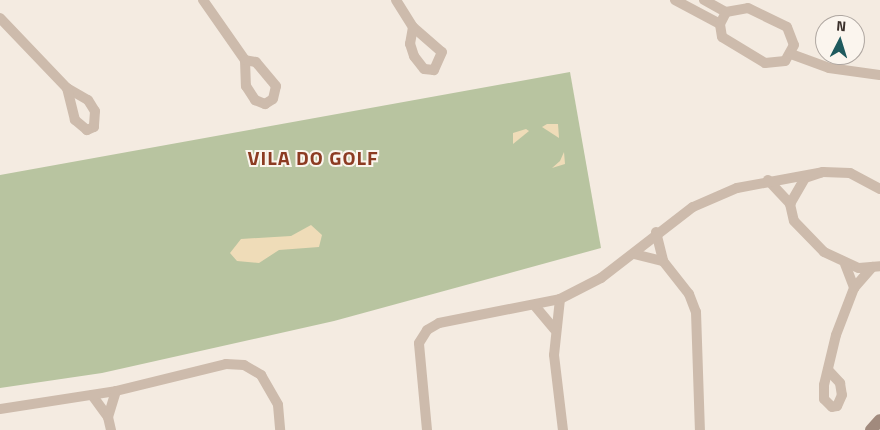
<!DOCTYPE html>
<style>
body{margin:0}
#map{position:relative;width:880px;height:430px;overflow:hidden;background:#f4ebe1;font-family:"Titillium Web",sans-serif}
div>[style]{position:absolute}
.green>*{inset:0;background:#b8c4a0}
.sand>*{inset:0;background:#efdcb8}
.minor>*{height:10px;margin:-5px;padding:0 5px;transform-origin:5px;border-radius:5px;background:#cdbbac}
.secondary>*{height:12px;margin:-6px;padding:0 6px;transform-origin:6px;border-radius:6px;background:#a18a7d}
span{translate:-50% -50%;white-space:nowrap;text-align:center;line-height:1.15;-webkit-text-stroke:4px #fbf5ee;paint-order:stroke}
.district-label{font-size:20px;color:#8c3b22;font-weight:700;letter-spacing:1px}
.north{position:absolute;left:815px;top:15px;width:50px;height:50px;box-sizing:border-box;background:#fbf5ee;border:1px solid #aea6a0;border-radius:50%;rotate:5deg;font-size:14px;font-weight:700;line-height:20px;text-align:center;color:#3b302b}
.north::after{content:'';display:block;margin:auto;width:18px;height:22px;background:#1f5a5e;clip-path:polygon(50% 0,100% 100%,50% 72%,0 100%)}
</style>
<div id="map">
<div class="green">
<i style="clip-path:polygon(570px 72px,601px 248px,334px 321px,102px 373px,0 388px,0 175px)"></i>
</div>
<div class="sand">
<i style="clip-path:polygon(558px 124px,559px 138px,542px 127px,547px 124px)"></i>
<i style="clip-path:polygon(526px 129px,529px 131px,513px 144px,513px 133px)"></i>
<i style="clip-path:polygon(564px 152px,565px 164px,552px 168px,560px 161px)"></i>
<i style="clip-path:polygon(311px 225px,322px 235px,319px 247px,279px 250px,259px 263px,237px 261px,230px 253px,241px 239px,291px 236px)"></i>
</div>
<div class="minor">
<i style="left:203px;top:0;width:73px;rotate:55deg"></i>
<i style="left:245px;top:60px;width:26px;rotate:88deg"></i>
<i style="left:246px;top:86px;width:17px;rotate:57deg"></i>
<i style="left:255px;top:100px;width:11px;rotate:22deg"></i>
<i style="left:265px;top:104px;width:9px;rotate:-32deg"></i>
<i style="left:273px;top:99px;width:13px;rotate:-77deg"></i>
<i style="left:276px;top:86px;width:31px;rotate:-130deg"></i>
<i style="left:256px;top:62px;width:11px;rotate:-170deg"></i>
<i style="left:396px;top:0;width:32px;rotate:58deg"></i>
<i style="left:413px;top:27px;width:38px;rotate:41deg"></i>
<i style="left:442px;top:52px;width:20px;rotate:114deg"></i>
<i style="left:434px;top:70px;width:10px;rotate:-174deg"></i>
<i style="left:424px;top:69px;width:16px;rotate:-128deg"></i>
<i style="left:414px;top:56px;width:13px;rotate:-108deg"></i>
<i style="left:410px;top:44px;width:17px;rotate:-80deg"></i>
<i style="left:675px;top:0;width:51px;rotate:28.1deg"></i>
<i style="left:704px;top:0;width:25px;rotate:29deg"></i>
<i style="left:748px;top:8px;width:43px;rotate:26deg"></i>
<i style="left:787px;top:27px;width:19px;rotate:69deg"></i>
<i style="left:794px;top:45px;width:18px;rotate:119deg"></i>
<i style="left:785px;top:61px;width:20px;rotate:174deg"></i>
<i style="left:765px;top:63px;width:50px;rotate:-148.8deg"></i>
<i style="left:722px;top:37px;width:13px;rotate:-99deg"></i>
<i style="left:720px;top:24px;width:13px;rotate:-63deg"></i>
<i style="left:726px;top:12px;width:22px;rotate:-10deg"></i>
<i style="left:0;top:18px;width:97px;rotate:46.3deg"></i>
<i style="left:67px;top:88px;width:24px;rotate:30deg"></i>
<i style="left:88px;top:100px;width:13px;rotate:58deg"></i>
<i style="left:95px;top:111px;width:16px;rotate:94deg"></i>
<i style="left:94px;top:127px;width:8px;rotate:157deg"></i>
<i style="left:87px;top:130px;width:16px;rotate:-140deg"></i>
<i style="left:75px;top:120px;width:33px;rotate:-104deg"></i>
<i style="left:791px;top:54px;width:40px;rotate:20.2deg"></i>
<i style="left:829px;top:68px;width:51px;rotate:7.8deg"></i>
<i style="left:768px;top:180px;width:33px;rotate:47deg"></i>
<i style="left:880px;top:189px;width:34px;rotate:-152deg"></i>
<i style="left:850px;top:173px;width:27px;rotate:-178deg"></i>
<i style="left:823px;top:172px;width:19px;rotate:162deg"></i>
<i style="left:805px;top:178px;width:30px;rotate:120deg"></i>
<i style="left:790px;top:204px;width:17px;rotate:77deg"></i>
<i style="left:794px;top:221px;width:43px;rotate:45.9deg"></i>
<i style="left:824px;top:252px;width:38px;rotate:25deg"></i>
<i style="left:859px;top:268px;width:21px;rotate:-5deg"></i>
<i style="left:656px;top:232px;width:30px;rotate:76deg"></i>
<i style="left:663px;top:261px;width:42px;rotate:51.8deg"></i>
<i style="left:689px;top:294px;width:19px;rotate:69deg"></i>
<i style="left:696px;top:312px;width:118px;rotate:88.1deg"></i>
<i style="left:634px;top:254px;width:30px;rotate:14deg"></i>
<i style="left:845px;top:264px;width:26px;rotate:69deg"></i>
<i style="left:560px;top:299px;width:56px;rotate:96.1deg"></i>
<i style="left:554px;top:355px;width:76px;rotate:83.2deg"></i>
<i style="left:535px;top:306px;width:30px;rotate:50deg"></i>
<i style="left:828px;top:370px;width:18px;rotate:47deg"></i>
<i style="left:840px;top:383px;width:12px;rotate:81deg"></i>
<i style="left:842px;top:395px;width:12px;rotate:114deg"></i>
<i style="left:837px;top:406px;width:5px;rotate:169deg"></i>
<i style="left:832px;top:407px;width:11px;rotate:-135deg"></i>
<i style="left:824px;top:399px;width:14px;rotate:-90deg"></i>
<i style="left:824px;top:385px;width:51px;rotate:-76.5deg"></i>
<i style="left:836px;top:335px;width:50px;rotate:-69deg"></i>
<i style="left:854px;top:288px;width:28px;rotate:-49deg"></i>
<i style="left:92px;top:395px;width:27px;rotate:54deg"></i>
<i style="left:0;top:409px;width:117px;rotate:-8.8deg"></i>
<i style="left:116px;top:391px;width:113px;rotate:-13.8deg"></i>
<i style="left:226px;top:364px;width:18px;rotate:3deg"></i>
<i style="left:244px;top:365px;width:20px;rotate:30deg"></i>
<i style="left:261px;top:375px;width:34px;rotate:60deg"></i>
<i style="left:278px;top:405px;width:25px;rotate:85deg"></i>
<i style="left:111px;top:430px;width:13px;rotate:-103deg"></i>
<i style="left:108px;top:417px;width:27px;rotate:-73deg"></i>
<i style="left:427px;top:430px;width:87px;rotate:-95.3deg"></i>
<i style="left:419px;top:343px;width:15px;rotate:-58deg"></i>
<i style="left:427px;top:330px;width:14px;rotate:-30deg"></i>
<i style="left:439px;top:323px;width:123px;rotate:-11.2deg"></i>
<i style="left:560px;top:299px;width:46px;rotate:-27.1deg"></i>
<i style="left:601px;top:278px;width:116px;rotate:-37.7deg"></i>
<i style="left:693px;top:207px;width:48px;rotate:-23.4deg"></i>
<i style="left:737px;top:188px;width:87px;rotate:-10.5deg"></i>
</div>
<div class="secondary">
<i style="left:871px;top:430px;width:13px;rotate:-48deg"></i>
</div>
<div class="district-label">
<span style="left:313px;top:157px">VILA DO GOLF</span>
</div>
<div class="north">N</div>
</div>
